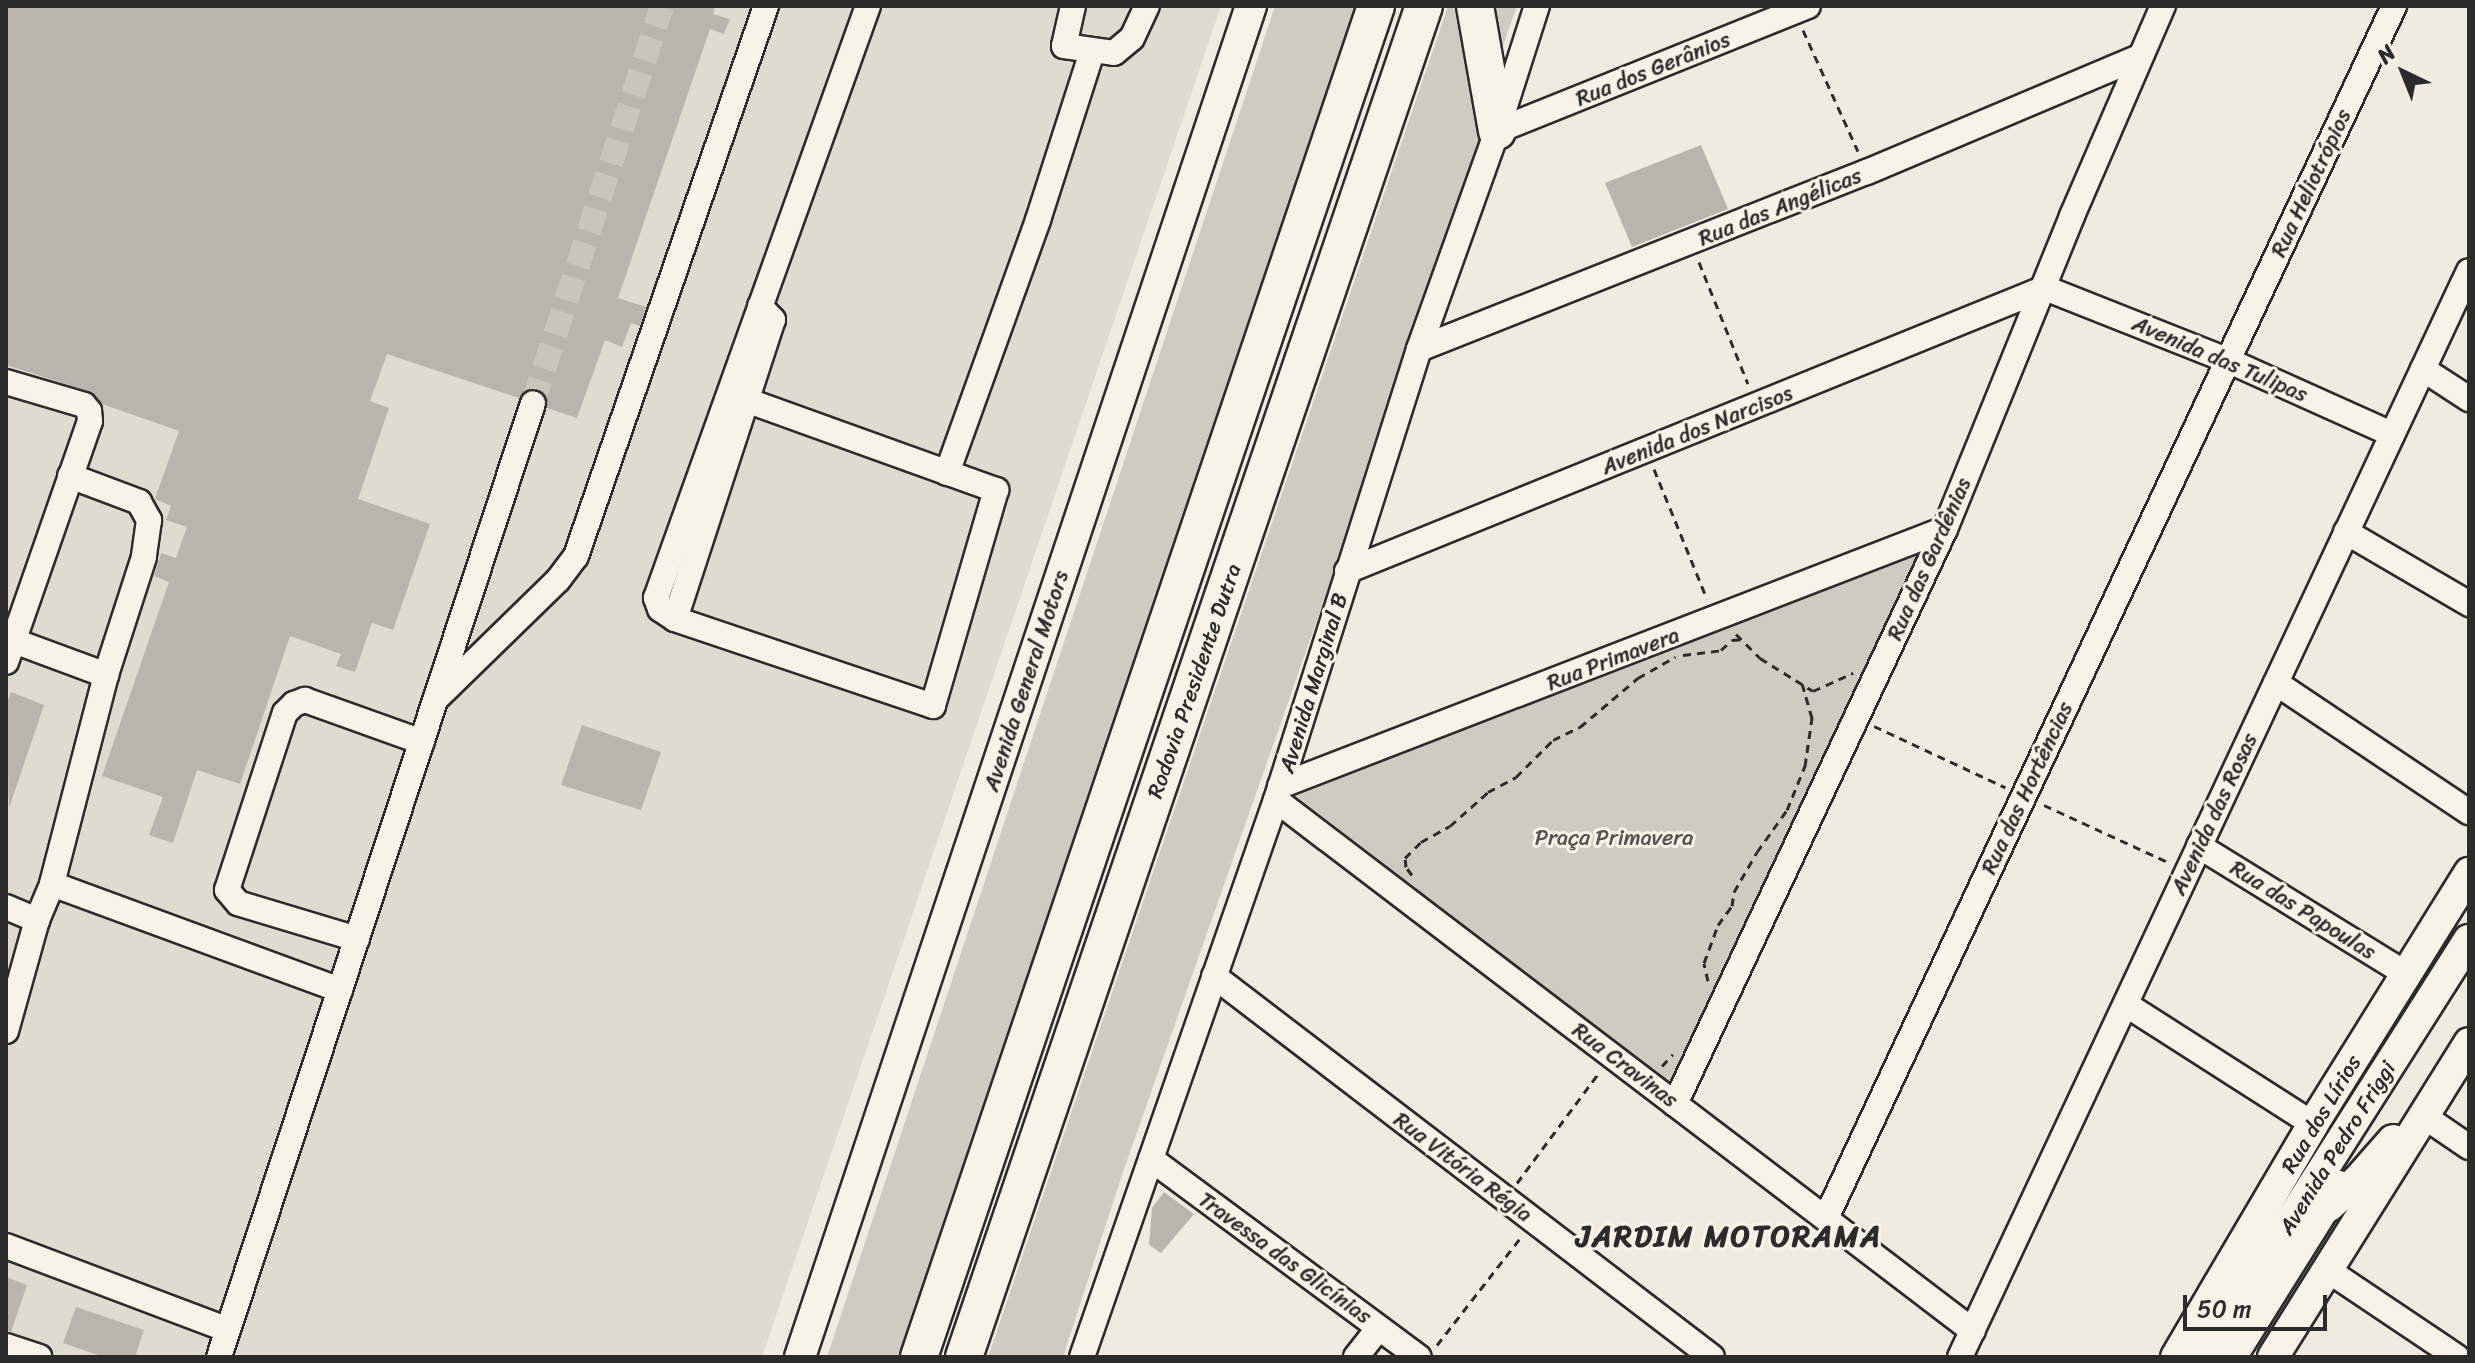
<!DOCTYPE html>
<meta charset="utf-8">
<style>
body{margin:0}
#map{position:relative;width:2475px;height:1363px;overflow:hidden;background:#efebe0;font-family:Sriracha,sans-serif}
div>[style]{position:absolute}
.built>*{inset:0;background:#dedbd1}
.green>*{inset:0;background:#cfcbc2}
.building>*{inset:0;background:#b8b5ae}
.minor-tunnel>*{height:24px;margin-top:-12px;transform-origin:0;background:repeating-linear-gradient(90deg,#c8c5bc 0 24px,transparent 0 36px)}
.path>*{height:3px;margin-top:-1.5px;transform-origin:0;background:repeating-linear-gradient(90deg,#2b2b2b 0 8px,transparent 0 14px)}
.roads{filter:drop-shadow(2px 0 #2b2b2b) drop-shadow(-2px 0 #2b2b2b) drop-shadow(0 2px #2b2b2b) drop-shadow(0 -2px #2b2b2b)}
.minor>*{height:24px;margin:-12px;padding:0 12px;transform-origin:12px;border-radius:12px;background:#f7f3e8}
.major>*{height:30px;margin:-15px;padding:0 15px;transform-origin:15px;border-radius:15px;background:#f7f3e8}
.highway>*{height:36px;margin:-18px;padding:0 18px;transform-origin:18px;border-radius:18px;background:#f7f3e8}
span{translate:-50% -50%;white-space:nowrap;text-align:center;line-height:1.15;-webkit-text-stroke:6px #f7f3e8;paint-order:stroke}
.street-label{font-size:22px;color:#2b2b2b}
.park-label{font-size:22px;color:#545351}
.district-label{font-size:30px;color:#2b2b2b;font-weight:700;letter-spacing:2px}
.frame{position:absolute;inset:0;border:8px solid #2b2b2b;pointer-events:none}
.north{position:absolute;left:2363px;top:32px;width:80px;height:80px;-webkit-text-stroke:6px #f7f3e8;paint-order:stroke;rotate:317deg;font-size:22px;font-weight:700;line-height:32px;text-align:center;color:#2b2b2b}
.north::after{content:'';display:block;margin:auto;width:28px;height:36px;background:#2b2b2b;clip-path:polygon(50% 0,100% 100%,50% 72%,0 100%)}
.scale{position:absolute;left:2183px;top:1295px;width:144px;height:36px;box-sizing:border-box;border:4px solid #2b2b2b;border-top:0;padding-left:10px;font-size:24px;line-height:28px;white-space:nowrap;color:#2b2b2b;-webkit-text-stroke:6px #f7f3e8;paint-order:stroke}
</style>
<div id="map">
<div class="built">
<i style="clip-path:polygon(6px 6px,1221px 6px,762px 1357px,6px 1357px)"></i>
</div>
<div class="green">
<i style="clip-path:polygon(1275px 6px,1362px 6px,904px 1357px,827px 1357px)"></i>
<i style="clip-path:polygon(1448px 6px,1461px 6px,1486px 139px,1122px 1175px,1063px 1357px,988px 1357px)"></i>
<i style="clip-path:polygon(1489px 6px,1517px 6px,1500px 54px)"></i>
<i style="clip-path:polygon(1924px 545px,1672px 1084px,1296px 796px)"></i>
</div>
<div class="building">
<i style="clip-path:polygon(6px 6px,715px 6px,713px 14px,730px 19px,724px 34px,710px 29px,618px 298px,646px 307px,640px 326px,631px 323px,622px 347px,605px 340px,577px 418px,547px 408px,547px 399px,538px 389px,529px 389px,519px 398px,387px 354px,370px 401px,389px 408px,358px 499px,430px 524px,393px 630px,372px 623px,355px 672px,336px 666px,341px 654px,290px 636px,240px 784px,197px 770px,173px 843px,149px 835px,163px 797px,102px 776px,169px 582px,154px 576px,159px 560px,161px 553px,176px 558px,187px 527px,166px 520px,171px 506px,155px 499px,179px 431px,102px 404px,88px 391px,6px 365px)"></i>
<i style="clip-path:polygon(1701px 145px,1728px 209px,1632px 247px,1605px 183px)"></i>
<i style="clip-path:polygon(11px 692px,44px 705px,9px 808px,6px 706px)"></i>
<i style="clip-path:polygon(582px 725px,661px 752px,641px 810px,561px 785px)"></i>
<i style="clip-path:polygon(1164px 1192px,1194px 1214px,1161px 1253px,1149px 1245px,1152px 1208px)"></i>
<i style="clip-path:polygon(6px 1277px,27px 1285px,11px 1332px,6px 1331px)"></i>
<i style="clip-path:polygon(76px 1307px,144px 1330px,135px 1357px,104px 1357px,63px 1343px)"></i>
</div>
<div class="minor-tunnel">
<i style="left:533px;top:403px;width:417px;rotate:-72deg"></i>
</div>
<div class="path">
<i style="left:1803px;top:30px;width:133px;rotate:65.6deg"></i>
<i style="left:1699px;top:262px;width:131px;rotate:68.1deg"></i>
<i style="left:1654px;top:469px;width:140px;rotate:67.8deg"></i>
<i style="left:1736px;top:634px;width:34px;rotate:45deg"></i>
<i style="left:1760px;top:658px;width:62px;rotate:31.9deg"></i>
<i style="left:1813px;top:691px;width:44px;rotate:-24.2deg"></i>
<i style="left:1683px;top:655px;width:38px;rotate:-7deg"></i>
<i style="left:1721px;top:650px;width:15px;rotate:-42deg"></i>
<i style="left:1732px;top:640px;width:12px;rotate:-5deg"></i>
<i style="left:1874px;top:726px;width:145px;rotate:25deg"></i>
<i style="left:2044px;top:805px;width:136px;rotate:24.7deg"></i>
<i style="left:1412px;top:875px;width:10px;rotate:-127deg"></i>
<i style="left:1406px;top:867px;width:9px;rotate:-96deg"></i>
<i style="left:1405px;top:858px;width:23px;rotate:-45deg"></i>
<i style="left:1421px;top:842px;width:33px;rotate:-29deg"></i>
<i style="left:1450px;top:826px;width:51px;rotate:-41.8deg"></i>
<i style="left:1488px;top:792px;width:32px;rotate:-28deg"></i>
<i style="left:1516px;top:777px;width:52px;rotate:-45deg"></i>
<i style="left:1553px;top:740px;width:30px;rotate:-26deg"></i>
<i style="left:1580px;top:727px;width:76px;rotate:-40.2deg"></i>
<i style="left:1638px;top:678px;width:43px;rotate:-29.6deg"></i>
<i style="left:1708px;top:981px;width:18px;rotate:-103deg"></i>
<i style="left:1704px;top:963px;width:40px;rotate:-69.8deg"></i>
<i style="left:1718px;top:925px;width:24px;rotate:-54deg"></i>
<i style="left:1732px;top:906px;width:14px;rotate:-82deg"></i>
<i style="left:1734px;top:892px;width:46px;rotate:-60.1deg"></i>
<i style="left:1757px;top:852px;width:52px;rotate:-54.5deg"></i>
<i style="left:1787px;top:810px;width:48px;rotate:-67.8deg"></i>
<i style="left:1805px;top:766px;width:49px;rotate:-81.7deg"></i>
<i style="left:1812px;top:718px;width:35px;rotate:-106deg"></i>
<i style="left:1662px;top:1066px;width:16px;rotate:-47deg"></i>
<i style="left:1517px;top:1183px;width:136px;rotate:-53.4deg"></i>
<i style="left:1437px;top:1345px;width:137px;rotate:-52.1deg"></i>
</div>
<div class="roads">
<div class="minor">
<i style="left:1073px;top:6px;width:41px;rotate:102.7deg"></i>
<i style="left:1064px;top:46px;width:50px;rotate:8deg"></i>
<i style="left:1114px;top:53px;width:23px;rotate:-40deg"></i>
<i style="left:1132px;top:38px;width:35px;rotate:-65deg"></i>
<i style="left:1497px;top:131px;width:335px;rotate:-21.9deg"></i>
<i style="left:1419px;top:349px;width:482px;rotate:-21.6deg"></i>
<i style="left:1867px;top:172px;width:295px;rotate:-22.9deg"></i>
<i style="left:2423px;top:369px;width:55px;rotate:33.1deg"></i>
<i style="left:6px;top:382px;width:81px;rotate:16.4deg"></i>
<i style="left:84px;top:405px;width:8px;rotate:50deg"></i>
<i style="left:89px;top:411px;width:10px;rotate:84deg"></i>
<i style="left:90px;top:421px;width:255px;rotate:109.2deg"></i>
<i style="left:746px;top:400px;width:266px;rotate:19.8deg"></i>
<i style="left:996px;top:490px;width:225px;rotate:106.3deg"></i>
<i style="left:933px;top:706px;width:272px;rotate:-161.4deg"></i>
<i style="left:675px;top:619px;width:18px;rotate:-146deg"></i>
<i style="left:660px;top:609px;width:12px;rotate:-110deg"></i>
<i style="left:656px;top:598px;width:629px;rotate:-70.3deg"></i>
<i style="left:947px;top:473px;width:269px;rotate:-70.2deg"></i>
<i style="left:1038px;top:220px;width:176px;rotate:-72.2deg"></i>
<i style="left:70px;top:476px;width:74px;rotate:20.6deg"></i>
<i style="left:139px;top:502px;width:21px;rotate:61deg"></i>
<i style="left:149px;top:520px;width:37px;rotate:98deg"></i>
<i style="left:144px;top:557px;width:124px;rotate:107.9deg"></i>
<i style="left:106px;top:675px;width:216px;rotate:104.5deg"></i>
<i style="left:52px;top:884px;width:307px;rotate:20.2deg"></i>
<i style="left:2346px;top:532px;width:143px;rotate:30.3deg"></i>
<i style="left:1347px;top:571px;width:753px;rotate:-22.07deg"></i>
<i style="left:2045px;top:288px;width:196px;rotate:21.6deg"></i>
<i style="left:2227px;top:360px;width:181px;rotate:24.2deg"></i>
<i style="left:675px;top:619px;width:315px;rotate:-71.9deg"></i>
<i style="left:773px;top:320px;width:19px;rotate:-133deg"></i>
<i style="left:6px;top:638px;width:107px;rotate:20.3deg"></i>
<i style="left:2276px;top:683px;width:232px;rotate:33.8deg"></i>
<i style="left:439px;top:696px;width:166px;rotate:-44.3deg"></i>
<i style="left:558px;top:580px;width:30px;rotate:-53deg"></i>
<i style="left:576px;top:556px;width:582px;rotate:-70.94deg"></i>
<i style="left:1280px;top:786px;width:713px;rotate:-21.13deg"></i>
<i style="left:1276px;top:800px;width:876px;rotate:37.3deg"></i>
<i style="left:2199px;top:846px;width:243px;rotate:31.7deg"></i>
<i style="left:6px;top:907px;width:34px;rotate:23deg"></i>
<i style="left:37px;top:920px;width:39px;rotate:-67deg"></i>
<i style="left:357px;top:939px;width:124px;rotate:-163.2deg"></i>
<i style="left:238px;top:903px;width:17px;rotate:-130deg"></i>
<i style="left:227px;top:890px;width:186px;rotate:-71.9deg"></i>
<i style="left:285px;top:713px;width:13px;rotate:-45deg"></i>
<i style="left:294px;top:704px;width:12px;rotate:-20deg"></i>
<i style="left:305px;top:700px;width:124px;rotate:19.7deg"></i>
<i style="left:1214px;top:976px;width:627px;rotate:37.42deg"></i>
<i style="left:2127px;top:1005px;width:221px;rotate:32.6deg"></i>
<i style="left:6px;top:1031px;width:115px;rotate:-74.4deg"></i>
<i style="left:1675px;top:1104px;width:635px;rotate:-64.85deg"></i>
<i style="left:1945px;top:529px;width:338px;rotate:-67.9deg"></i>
<i style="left:2072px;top:216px;width:229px;rotate:-66.6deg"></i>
<i style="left:2425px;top:1117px;width:53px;rotate:34.3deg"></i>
<i style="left:1151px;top:1159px;width:333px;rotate:36.5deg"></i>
<i style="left:1827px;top:1216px;width:1336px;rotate:-64.89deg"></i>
<i style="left:6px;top:1246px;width:237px;rotate:20.7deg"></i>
<i style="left:2329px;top:1271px;width:154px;rotate:33.9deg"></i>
<i style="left:6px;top:1346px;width:35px;rotate:18deg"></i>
<i style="left:219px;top:1357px;width:1004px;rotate:-71.78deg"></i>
<i style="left:1082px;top:1357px;width:590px;rotate:-70.8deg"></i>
<i style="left:1276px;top:800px;width:473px;rotate:-72.4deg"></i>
<i style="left:1419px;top:349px;width:232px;rotate:-70.3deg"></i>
<i style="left:1497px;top:131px;width:131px;rotate:-72.3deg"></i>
<i style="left:1356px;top:1357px;width:37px;rotate:-52deg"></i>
<i style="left:1960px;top:1357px;width:1199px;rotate:-64.89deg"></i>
</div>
<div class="major">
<i style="left:2329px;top:1206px;width:39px;rotate:-42deg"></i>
<i style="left:2358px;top:1180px;width:53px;rotate:-48.8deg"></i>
<i style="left:800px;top:1357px;width:1424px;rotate:-71.54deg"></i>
<i style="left:2176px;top:1357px;width:270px;rotate:-59.5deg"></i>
<i style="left:2313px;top:1124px;width:296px;rotate:-58.1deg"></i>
<i style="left:2204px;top:1357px;width:494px;rotate:-57.6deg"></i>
<i style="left:2231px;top:1357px;width:202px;rotate:-58deg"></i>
<i style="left:2273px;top:1357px;width:370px;rotate:-58deg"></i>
</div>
<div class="highway">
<i style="left:1475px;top:6px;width:127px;rotate:80deg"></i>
<i style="left:919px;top:1357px;width:1426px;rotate:-71.31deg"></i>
<i style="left:964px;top:1357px;width:1427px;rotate:-71.2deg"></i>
</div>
</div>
<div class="street-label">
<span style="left:1653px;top:69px;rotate:-22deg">Rua dos Gerânios</span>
<span style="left:2311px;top:183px;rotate:-65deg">Rua Heliotrópios</span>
<span style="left:1780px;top:207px;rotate:-22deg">Rua das Angélicas</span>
<span style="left:2220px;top:359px;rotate:23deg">Avenida das Tulipas</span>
<span style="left:1697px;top:430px;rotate:-22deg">Avenida dos Narcisos</span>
<span style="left:1929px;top:559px;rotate:-66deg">Rua das Gardênias</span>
<span style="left:1613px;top:659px;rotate:-21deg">Rua Primavera</span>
<span style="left:1026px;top:681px;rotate:-72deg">Avenida General Motors</span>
<span style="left:1194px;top:681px;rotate:-71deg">Rodovia Presidente Dutra</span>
<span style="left:1313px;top:683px;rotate:-73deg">Avenida Marginal B</span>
<span style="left:2027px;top:788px;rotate:-65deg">Rua das Hortências</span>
<span style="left:2214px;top:814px;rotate:-65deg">Avenida das Rosas</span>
<span style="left:2303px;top:910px;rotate:32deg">Rua das Papoulas</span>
<span style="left:1625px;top:1065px;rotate:37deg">Rua Cravinas</span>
<span style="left:2321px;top:1114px;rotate:-59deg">Rua dos Lírios</span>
<span style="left:2337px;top:1148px;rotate:-58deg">Avenida Pedro Friggi</span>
<span style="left:1463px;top:1167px;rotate:37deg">Rua Vitória Régia</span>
<span style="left:1285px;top:1258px;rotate:36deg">Travessa das Glicínias</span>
</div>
<div class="park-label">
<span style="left:1614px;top:838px">Praça Primavera</span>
</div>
<div class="district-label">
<span style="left:1729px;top:1236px">JARDIM MOTORAMA</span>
</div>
<div class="frame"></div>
<div class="north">N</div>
<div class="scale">50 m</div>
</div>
